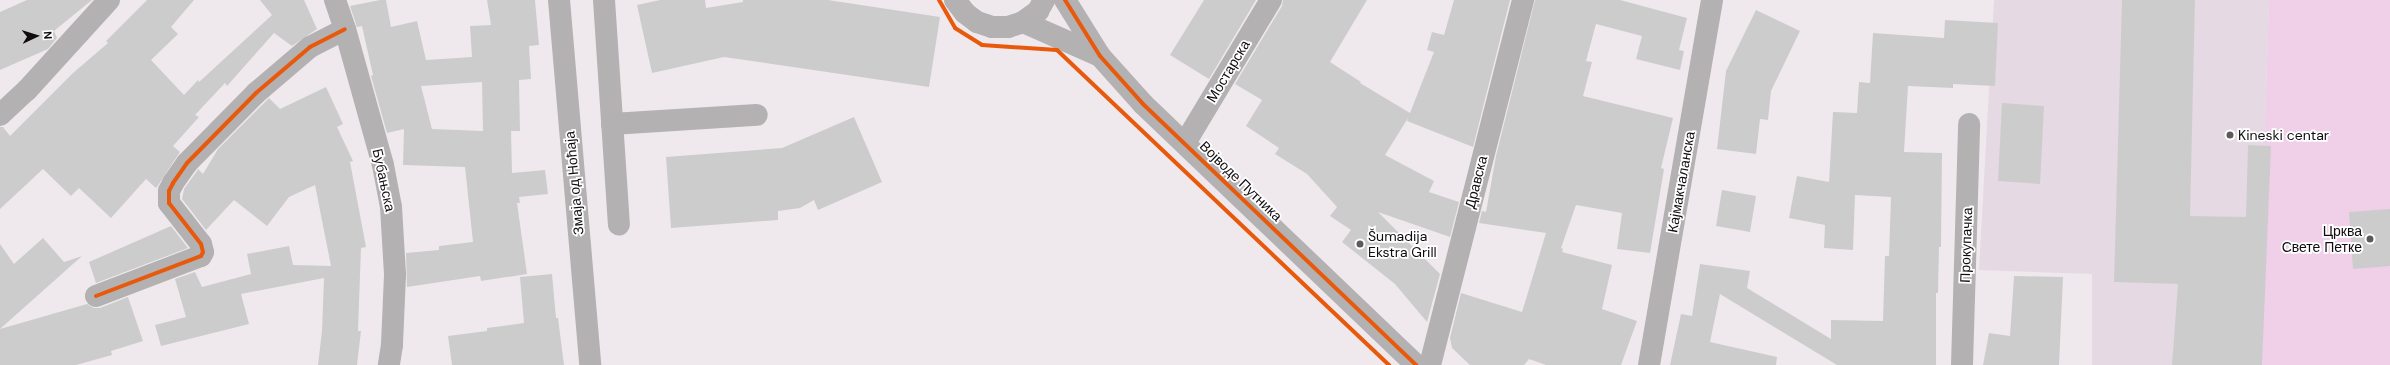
<!DOCTYPE html>
<meta charset="utf-8">
<style>
body{margin:0}
#map{position:relative;width:2390px;height:365px;overflow:hidden;background:#efe9ee;font-family:"DM Sans",sans-serif}
div>[style]{position:absolute}
.built>*{inset:0;background:#e5d9e3}
.green>*{inset:0;background:#efd0e8}
.building>*{inset:0;background:#cdcccc}
.minor>*{height:22px;margin:-11px;padding:0 11px;transform-origin:11px;border-radius:11px;background:#b3b1b2}
.cycleway>*{height:4px;margin:-2px;padding:0 2px;transform-origin:2px;border-radius:2px;background:#e8590c}
.dots>*{width:11px;height:11px;translate:-50% -50%;box-sizing:border-box;border:2px solid #fff;border-radius:50%}
span{translate:-50% -50%;white-space:nowrap;text-align:center;line-height:1.15;-webkit-text-stroke:3.5px #fff;paint-order:stroke}
.street-label{font-size:14px;color:#100c0f}
.poi-label{font-size:14px;color:#100c0f}
.left{translate:0 -50%;text-align:left}
.right{translate:-100% -50%;text-align:right}
.north{position:absolute;left:16px;top:16px;width:40px;height:40px;-webkit-text-stroke:3px #fff;paint-order:stroke;rotate:86deg;font-size:11px;font-weight:700;line-height:16px;text-align:center;color:#100c0f}
.north::after{content:'';display:block;margin:auto;width:14px;height:18px;background:#100c0f;clip-path:polygon(50% 0,100% 100%,50% 72%,0 100%)}
</style>
<div id="map">
<div class="built">
<i style="clip-path:polygon(1994px 0,2269px 0,2257px 365px,2092px 365px,2092px 274px,1979px 270px)"></i>
</div>
<div class="green">
<i style="clip-path:polygon(2269px 0,2390px 0,2390px 365px,2257px 365px)"></i>
</div>
<div class="building">
<i style="clip-path:polygon(27px 0,92px 0,54px 31px,57px 38px,48px 49px,0 70px,0 12px)"></i>
<i style="clip-path:polygon(147px 0,194px 0,171px 27px,178px 34px,151px 60px,184px 95px,198px 80px,199px 82px,272px 15px,260px 0,304px 0,317px 29px,292px 46px,274px 33px,227px 86px,225px 83px,195px 115px,199px 117px,173px 146px,180px 152px,157px 187px,156px 188px,146px 179px,111px 218px,79px 188px,71px 196px,43px 169px,0 209px,0 127px,3px 127px,10px 136px,73px 73px,108px 43px,106px 41px)"></i>
<i style="clip-path:polygon(evenodd,380px 0,386px 0,391px 27px,417px 21px,426px 60px,472px 57px,470px 26px,491px 25px,487px 0,535px 0,539px 45px,529px 46px,531px 79px,519px 80px,520px 131px,511px 131px,512px 173px,545px 170px,548px 194px,519px 197px,520px 203px,517px 203px,527px 274px,481px 281px,480px 276px,407px 287px,406px 253px,439px 250px,439px 246px,473px 242px,465px 167px,403px 165px,404px 129px,387px 133px,371px 76px,373px 75px,362px 26px,357px 27px,350px 6px,380px 0,482px 82px,483px 131px,432px 129px,421px 86px,482px 82px)"></i>
<i style="clip-path:polygon(660px 0,705px 0,706px 8px,743px 2px,743px 0,828px 0,940px 17px,929px 87px,724px 57px,652px 73px,637px 5px)"></i>
<i style="clip-path:polygon(1204px 0,1256px 0,1209px 79px,1170px 55px)"></i>
<i style="clip-path:polygon(1283px 0,1367px 0,1330px 62px,1361px 82px,1360px 83px,1410px 113px,1434px 52px,1427px 50px,1432px 32px,1444px 35px,1454px 0,1510px 0,1473px 147px,1407px 121px,1408px 118px,1385px 155px,1434px 181px,1429px 192px,1459px 202px,1450px 237px,1378px 212px,1440px 274px,1427px 322px,1395px 284px,1342px 242px,1351px 230px,1330px 216px,1337px 207px,1307px 174px,1275px 154px,1279px 148px,1246px 126px,1262px 100px,1235px 84px,1282px 6px)"></i>
<i style="clip-path:polygon(1535px 0,1620px 0,1687px 18px,1679px 50px,1684px 51px,1680px 70px,1636px 59px,1642px 36px,1596px 24px,1586px 61px,1592px 62px,1583px 96px,1673px 118px,1661px 168px,1664px 169px,1650px 253px,1617px 249px,1622px 213px,1576px 205px,1561px 248px,1563px 249px,1562px 252px,1612px 265px,1602px 309px,1637px 321px,1621px 365px,1546px 365px,1529px 359px,1524px 365px,1470px 365px,1452px 348px,1450px 338px,1461px 293px,1522px 312px,1546px 233px,1479px 223px,1482px 211px,1486px 212px,1496px 156px)"></i>
<i style="clip-path:polygon(2122px 0,2195px 0,2190px 216px,2246px 217px,2248px 145px,2271px 146px,2262px 365px,2172px 365px,2178px 284px,2114px 282px)"></i>
<i style="clip-path:polygon(1756px 10px,1800px 31px,1771px 91px,1768px 120px,1760px 119px,1756px 154px,1717px 149px,1726px 71px)"></i>
<i style="clip-path:polygon(1945px 20px,1998px 23px,1995px 86px,1953px 84px,1953px 88px,1908px 86px,1904px 152px,1942px 153px,1941px 247px,1939px 247px,1938px 293px,1936px 293px,1936px 365px,1837px 365px,1720px 294px,1710px 342px,1777px 357px,1776px 365px,1670px 365px,1681px 314px,1692px 316px,1700px 264px,1750px 271px,1747px 288px,1831px 339px,1831px 320px,1883px 321px,1885px 256px,1889px 256px,1891px 197px,1855px 195px,1853px 250px,1824px 248px,1825px 225px,1789px 218px,1797px 176px,1829px 182px,1833px 112px,1857px 113px,1859px 82px,1870px 83px,1873px 33px,1944px 38px)"></i>
<i style="clip-path:polygon(326px 87px,343px 124px,337px 127px,353px 161px,350px 162px,366px 247px,361px 248px,358px 331px,361px 331px,357px 365px,318px 365px,322px 331px,324px 278px,241px 294px,249px 324px,161px 346px,155px 325px,186px 317px,175px 279px,195px 272px,202px 287px,251px 274px,247px 254px,289px 246px,293px 265px,331px 266px,315px 185px,289px 197px,267px 226px,234px 200px,206px 230px,182px 199px,184px 189px,197px 171px,198px 169px,203px 174px,218px 149px,269px 98px,280px 109px)"></i>
<i style="clip-path:polygon(2002px 103px,2044px 106px,2040px 184px,1998px 181px)"></i>
<i style="clip-path:polygon(854px 117px,882px 182px,818px 210px,814px 200px,800px 208px,778px 211px,778px 220px,671px 228px,666px 157px,782px 148px)"></i>
<i style="clip-path:polygon(1722px 190px,1756px 196px,1750px 232px,1716px 226px)"></i>
<i style="clip-path:polygon(2390px 209px,2390px 266px,2353px 269px,2349px 212px)"></i>
<i style="clip-path:polygon(171px 226px,188px 248px,96px 283px,89px 262px)"></i>
<i style="clip-path:polygon(43px 238px,64px 262px,82px 256px,0 329px,87px 304px,94px 308px,100px 308px,128px 297px,143px 341px,111px 351px,112px 355px,76px 365px,0 365px,0 244px,14px 264px)"></i>
<i style="clip-path:polygon(552px 274px,556px 318px,558px 318px,564px 365px,452px 365px,448px 336px,487px 331px,487px 328px,524px 323px,520px 277px)"></i>
<i style="clip-path:polygon(2014px 276px,2063px 277px,2059px 365px,1983px 365px,1989px 333px,2010px 336px)"></i>
</div>
<div class="minor">
<i style="left:335px;top:0;width:31px;rotate:71deg"></i>
<i style="left:345px;top:29px;width:141px;rotate:74.4deg"></i>
<i style="left:383px;top:165px;width:43px;rotate:79.2deg"></i>
<i style="left:391px;top:207px;width:68px;rotate:86.6deg"></i>
<i style="left:395px;top:275px;width:70px;rotate:92.5deg"></i>
<i style="left:392px;top:345px;width:20px;rotate:99deg"></i>
<i style="left:559px;top:0;width:366px;rotate:85.1deg"></i>
<i style="left:604px;top:0;width:225px;rotate:86.2deg"></i>
<i style="left:955px;top:0;width:16px;rotate:52deg"></i>
<i style="left:965px;top:13px;width:15px;rotate:37deg"></i>
<i style="left:977px;top:22px;width:16px;rotate:18deg"></i>
<i style="left:992px;top:27px;width:16px"></i>
<i style="left:1008px;top:27px;width:16px;rotate:-18deg"></i>
<i style="left:1023px;top:22px;width:19px;rotate:-36deg"></i>
<i style="left:1038px;top:11px;width:13px;rotate:-61deg"></i>
<i style="left:1065px;top:0;width:66px;rotate:58deg"></i>
<i style="left:1100px;top:56px;width:64px;rotate:48.1deg"></i>
<i style="left:1143px;top:104px;width:378px;rotate:43.7deg"></i>
<i style="left:1023px;top:22px;width:84px;rotate:23.8deg"></i>
<i style="left:0;top:115px;width:37px;rotate:-43deg"></i>
<i style="left:27px;top:90px;width:122px;rotate:-47.7deg"></i>
<i style="left:612px;top:124px;width:145px;rotate:-3.6deg"></i>
<i style="left:1185px;top:143px;width:167px;rotate:-59deg"></i>
<i style="left:96px;top:296px;width:112px;rotate:-20.9deg"></i>
<i style="left:201px;top:256px;width:4px;rotate:-63deg"></i>
<i style="left:203px;top:252px;width:8px;rotate:-104deg"></i>
<i style="left:201px;top:244px;width:52px;rotate:-128deg"></i>
<i style="left:169px;top:203px;width:12px;rotate:-90deg"></i>
<i style="left:169px;top:191px;width:9px;rotate:-63deg"></i>
<i style="left:173px;top:183px;width:24px;rotate:-55deg"></i>
<i style="left:187px;top:163px;width:98px;rotate:-45.4deg"></i>
<i style="left:256px;top:93px;width:71px;rotate:-40.4deg"></i>
<i style="left:310px;top:47px;width:39px;rotate:-27deg"></i>
<i style="left:1430px;top:365px;width:377px;rotate:-75.7deg"></i>
<i style="left:1649px;top:365px;width:370px;rotate:-80.2deg"></i>
<i style="left:1962px;top:365px;width:241px;rotate:-88.3deg"></i>
</div>
<div class="cycleway">
<i style="left:939px;top:0;width:32px;rotate:60deg"></i>
<i style="left:955px;top:28px;width:32px;rotate:32deg"></i>
<i style="left:982px;top:45px;width:75px;rotate:3.8deg"></i>
<i style="left:1057px;top:50px;width:458px;rotate:43.5deg"></i>
<i style="left:1065px;top:0;width:66px;rotate:58deg"></i>
<i style="left:1100px;top:56px;width:64px;rotate:48.1deg"></i>
<i style="left:1143px;top:104px;width:378px;rotate:43.7deg"></i>
<i style="left:96px;top:296px;width:112px;rotate:-20.9deg"></i>
<i style="left:201px;top:256px;width:4px;rotate:-63deg"></i>
<i style="left:203px;top:252px;width:8px;rotate:-104deg"></i>
<i style="left:201px;top:244px;width:52px;rotate:-128deg"></i>
<i style="left:169px;top:203px;width:12px;rotate:-90deg"></i>
<i style="left:169px;top:191px;width:9px;rotate:-63deg"></i>
<i style="left:173px;top:183px;width:24px;rotate:-55deg"></i>
<i style="left:187px;top:163px;width:98px;rotate:-45.4deg"></i>
<i style="left:256px;top:93px;width:71px;rotate:-40.4deg"></i>
<i style="left:310px;top:47px;width:39px;rotate:-27deg"></i>
</div>
<div class="dots">
<i style="left:2230px;top:135px;background:#5e595d"></i>
<i style="left:2370px;top:239px;background:#5e595d"></i>
<i style="left:1360px;top:244px;background:#5e595d"></i>
</div>
<div class="street-label">
<span style="left:1228px;top:71px;rotate:-59deg">Мостарска</span>
<span style="left:384px;top:180px;rotate:78deg">Бубањска</span>
<span style="left:1241px;top:181px;rotate:44deg">Војводе Путника</span>
<span style="left:1476px;top:182px;rotate:-76deg">Дравска</span>
<span style="left:1681px;top:182px;rotate:-80deg">Кајмакчаланска</span>
<span style="left:574px;top:183px;rotate:-95deg">Змаја од Ноћаја</span>
<span style="left:1966px;top:245px;rotate:-88deg">Прокупачка</span>
</div>
<div class="poi-label">
<span class="left" style="left:2238px;top:135px">Kineski centar</span>
<span class="right" style="left:2362px;top:239px">Црква<br>Свете Петке</span>
<span class="left" style="left:1368px;top:244px">Šumadija<br>Ekstra Grill</span>
</div>
<div class="north">N</div>
</div>
